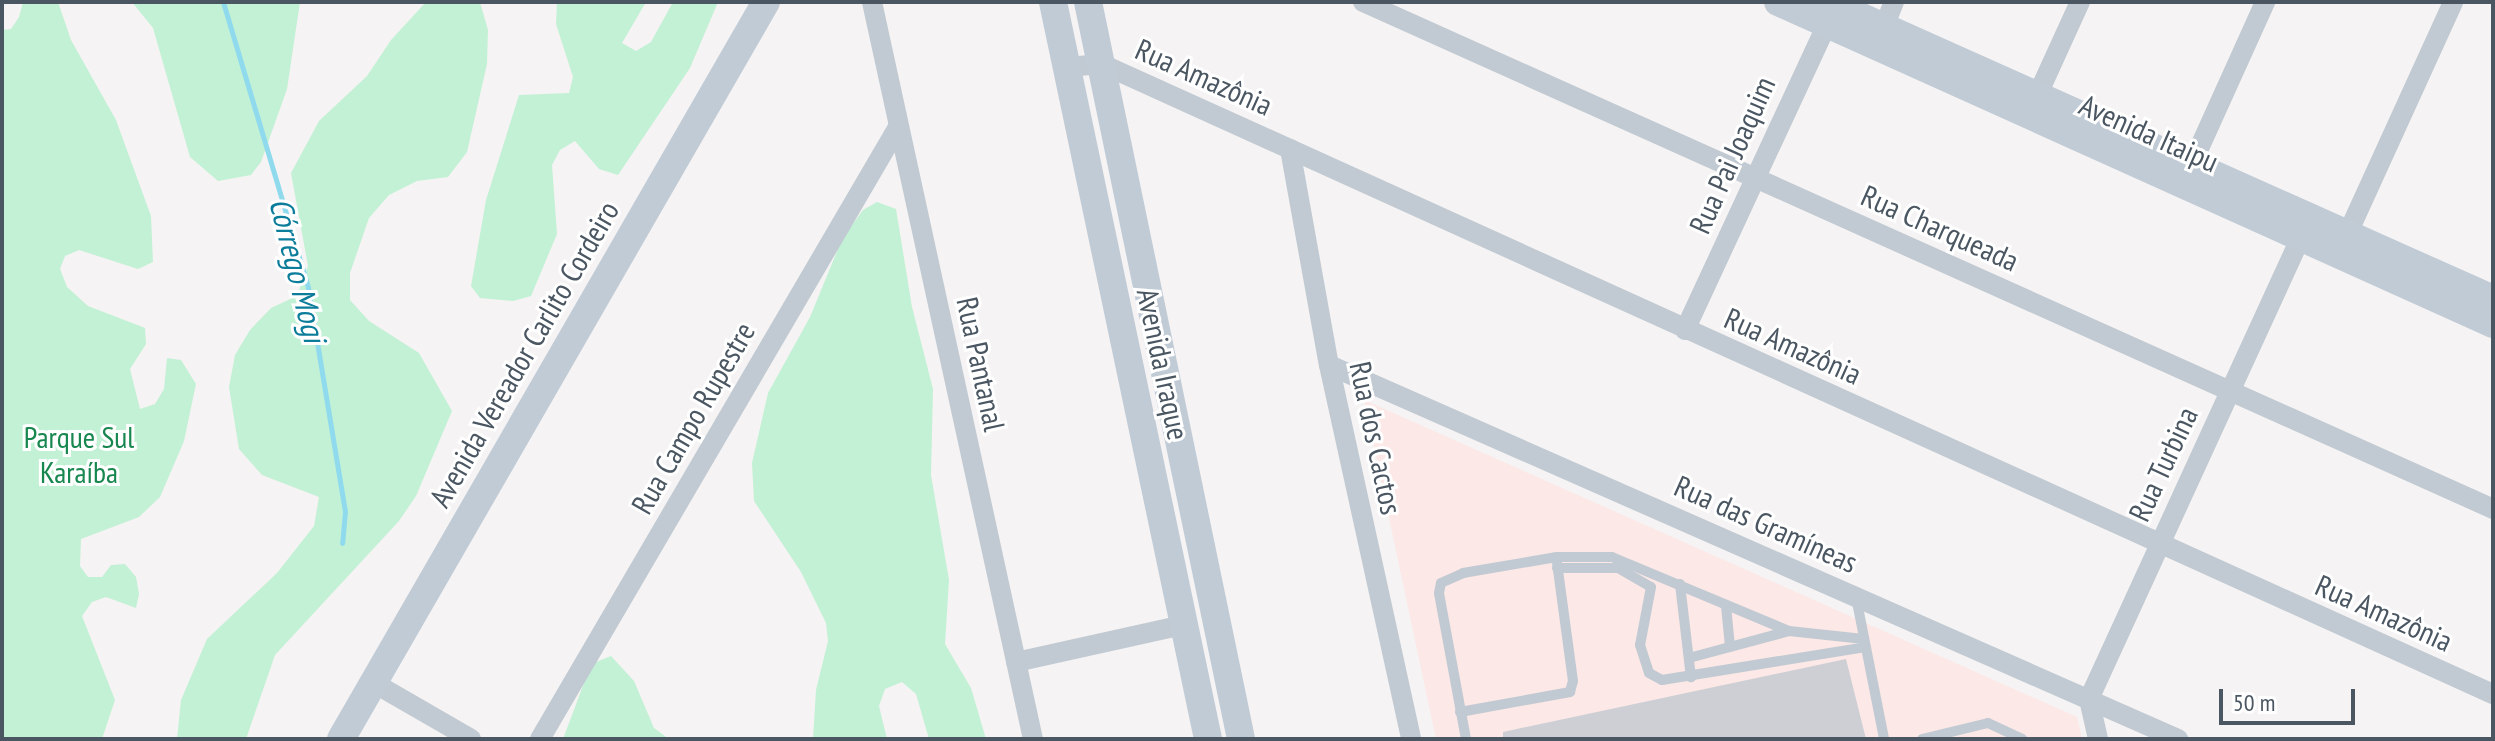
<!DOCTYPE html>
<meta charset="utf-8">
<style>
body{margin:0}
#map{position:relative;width:2495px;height:741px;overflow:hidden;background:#f5f3f3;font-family:"PT Sans Narrow",sans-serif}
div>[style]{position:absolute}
.medical>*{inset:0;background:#fce8e6}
.green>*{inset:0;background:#c3f1d5}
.stream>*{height:5px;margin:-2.5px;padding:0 2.5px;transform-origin:2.5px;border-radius:2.5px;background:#90daee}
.building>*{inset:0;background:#cdcfd5}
.lane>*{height:10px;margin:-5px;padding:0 5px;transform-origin:5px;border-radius:5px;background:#c1cad2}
.street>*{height:20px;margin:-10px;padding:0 10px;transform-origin:10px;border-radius:10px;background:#c1cad2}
.secondary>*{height:28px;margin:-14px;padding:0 14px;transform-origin:14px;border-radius:14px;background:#c1cbd6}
span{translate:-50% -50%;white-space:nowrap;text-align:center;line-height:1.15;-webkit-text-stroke:6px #fff;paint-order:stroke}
.street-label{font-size:30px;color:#4a5661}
.park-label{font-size:30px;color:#17864f}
.water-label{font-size:32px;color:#0c7c9b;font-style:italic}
.frame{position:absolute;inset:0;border:4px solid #4a5661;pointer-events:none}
.scale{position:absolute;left:2219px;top:689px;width:136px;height:36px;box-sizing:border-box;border:4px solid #4a5661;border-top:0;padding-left:10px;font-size:24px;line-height:28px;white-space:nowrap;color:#4a5661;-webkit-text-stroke:6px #fff;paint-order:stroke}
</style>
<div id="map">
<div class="medical">
<i style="clip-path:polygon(1364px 400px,2077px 717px,2082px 739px,1436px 739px)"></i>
</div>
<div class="green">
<i style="clip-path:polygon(23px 2px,58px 2px,71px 40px,116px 120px,151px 216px,153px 262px,138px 269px,79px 250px,65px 256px,60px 269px,67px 287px,88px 306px,145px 328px,146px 344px,130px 369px,140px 409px,155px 404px,164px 389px,167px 358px,181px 360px,196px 384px,184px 441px,160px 497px,139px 517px,81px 539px,80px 566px,88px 577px,102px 577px,111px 565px,125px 564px,136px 577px,139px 594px,136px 608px,106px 597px,92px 602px,82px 616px,115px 700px,102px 739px,2px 739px,2px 30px,11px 29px,19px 17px)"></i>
<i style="clip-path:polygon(132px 2px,300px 2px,287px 89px,261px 162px,251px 175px,218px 181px,190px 157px,153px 28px)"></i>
<i style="clip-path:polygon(426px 2px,480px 2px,488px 30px,487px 64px,467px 152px,448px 177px,417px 181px,389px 195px,369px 218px,350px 273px,350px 300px,369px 321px,419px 353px,452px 411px,416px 496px,399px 521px,275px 655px,246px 739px,177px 739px,181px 700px,207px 639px,277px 573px,314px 526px,319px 497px,262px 475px,239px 449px,229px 387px,235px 355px,250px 330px,271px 308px,297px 296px,308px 266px,291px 173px,319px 121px,367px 76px,391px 40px)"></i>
<i style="clip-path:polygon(557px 2px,646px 2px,622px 43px,636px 51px,651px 42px,673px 2px,718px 2px,690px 68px,618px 175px,599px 169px,575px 141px,560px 150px,552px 165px,557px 234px,531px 296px,513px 301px,480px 298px,471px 286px,486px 200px,519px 95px,569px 93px,573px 77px,556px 24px)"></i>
<i style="clip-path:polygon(877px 202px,896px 209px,912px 307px,933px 389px,931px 475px,949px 580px,945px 644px,971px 688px,986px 739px,929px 739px,916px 694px,902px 682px,885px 689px,879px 706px,887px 739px,813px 739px,816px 690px,828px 641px,826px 623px,801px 572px,754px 501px,752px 463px,768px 393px,810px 317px,843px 237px,863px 210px)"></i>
<i style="clip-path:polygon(611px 656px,634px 681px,654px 728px,669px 739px,563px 739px,587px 675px,596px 662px)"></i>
</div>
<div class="stream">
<i style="left:223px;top:2px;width:298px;rotate:73.4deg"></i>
<i style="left:308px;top:288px;width:226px;rotate:80.6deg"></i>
<i style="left:345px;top:511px;width:32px;rotate:95deg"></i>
</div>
<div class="building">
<i style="clip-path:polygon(1846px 659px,1866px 739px,1503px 739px,1503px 732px)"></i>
</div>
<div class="lane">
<i style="left:1557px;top:568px;width:61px"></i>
<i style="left:1618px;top:568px;width:38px;rotate:30deg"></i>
<i style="left:1651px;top:587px;width:59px;rotate:100.7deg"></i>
<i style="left:1640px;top:645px;width:29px;rotate:72deg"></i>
<i style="left:1649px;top:673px;width:15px;rotate:28deg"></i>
<i style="left:1662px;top:680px;width:206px;rotate:-9.2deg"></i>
<i style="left:1680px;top:584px;width:94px;rotate:83.3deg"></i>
<i style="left:1856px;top:597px;width:145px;rotate:78.8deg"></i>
<i style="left:1726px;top:606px;width:41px;rotate:84.4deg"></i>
<i style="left:1689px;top:658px;width:104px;rotate:-15.1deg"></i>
<i style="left:1460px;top:712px;width:112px;rotate:-10.3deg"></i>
<i style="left:1570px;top:692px;width:11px;rotate:-75deg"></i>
<i style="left:1573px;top:681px;width:119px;rotate:-97.7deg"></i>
<i style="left:1466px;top:739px;width:148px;rotate:-100.5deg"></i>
<i style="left:1439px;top:593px;width:10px;rotate:-79deg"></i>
<i style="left:1441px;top:583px;width:24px;rotate:-24deg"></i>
<i style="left:1463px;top:573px;width:95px;rotate:-9.7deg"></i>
<i style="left:1557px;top:557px;width:55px"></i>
<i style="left:1612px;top:557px;width:192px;rotate:22.7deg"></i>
<i style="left:1789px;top:631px;width:75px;rotate:6.1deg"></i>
<i style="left:1922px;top:739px;width:68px;rotate:-13.6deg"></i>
<i style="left:1988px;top:723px;width:38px;rotate:25deg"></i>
</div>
<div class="street">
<i style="left:872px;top:2px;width:754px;rotate:77.68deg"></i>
<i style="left:1363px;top:2px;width:1239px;rotate:24.16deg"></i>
<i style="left:1879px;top:39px;width:40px;rotate:-68deg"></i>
<i style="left:1067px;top:67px;width:35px;rotate:-5deg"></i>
<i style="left:1102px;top:64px;width:1527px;rotate:24.37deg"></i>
<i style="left:2038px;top:94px;width:101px;rotate:-65.5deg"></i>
<i style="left:1290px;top:149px;width:219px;rotate:79.8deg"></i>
<i style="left:1329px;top:365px;width:383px;rotate:77.6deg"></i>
<i style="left:2192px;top:164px;width:178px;rotate:-65.7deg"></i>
<i style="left:2342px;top:246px;width:268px;rotate:-65.5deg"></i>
<i style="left:1685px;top:330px;width:349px;rotate:-65.1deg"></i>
<i style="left:1329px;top:365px;width:928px;rotate:23.77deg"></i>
<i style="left:1016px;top:662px;width:171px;rotate:-12.5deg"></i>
<i style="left:374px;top:683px;width:112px;rotate:30deg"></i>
<i style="left:540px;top:739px;width:709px;rotate:-59.67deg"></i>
<i style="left:2098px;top:739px;width:41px;rotate:-102.7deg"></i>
<i style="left:2089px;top:699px;width:518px;rotate:-65.36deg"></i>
</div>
<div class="secondary">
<i style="left:1053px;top:2px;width:753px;rotate:78.12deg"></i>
<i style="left:1088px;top:2px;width:753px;rotate:78.27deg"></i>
<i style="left:1778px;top:2px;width:784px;rotate:24.24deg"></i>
<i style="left:1828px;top:2px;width:728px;rotate:24.07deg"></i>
<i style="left:341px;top:739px;width:851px;rotate:-60.03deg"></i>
</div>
<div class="street-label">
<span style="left:1204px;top:77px;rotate:24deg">Rua Amazônia</span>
<span style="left:2149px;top:133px;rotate:24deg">Avenida Itaipu</span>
<span style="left:1732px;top:155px;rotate:-66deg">Rua Pai Joaquim</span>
<span style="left:1940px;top:228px;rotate:24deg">Rua Charqueada</span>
<span style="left:1793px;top:346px;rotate:24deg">Rua Amazônia</span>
<span style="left:524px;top:354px;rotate:-60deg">Avenida Vereador Carlito Cordeiro</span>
<span style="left:981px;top:364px;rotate:78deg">Rua Pantanal</span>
<span style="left:1163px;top:364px;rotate:78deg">Avenida Iraque</span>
<span style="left:693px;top:418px;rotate:-60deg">Rua Campo Rupestre</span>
<span style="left:1376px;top:438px;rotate:78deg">Rua dos Cactos</span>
<span style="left:2163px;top:464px;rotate:-65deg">Rua Turbina</span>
<span style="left:1766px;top:524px;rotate:24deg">Rua das Gramíneas</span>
<span style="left:2384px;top:613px;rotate:24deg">Rua Amazônia</span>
</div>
<div class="park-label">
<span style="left:79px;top:454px">Parque Sul<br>Karaíba</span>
</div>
<div class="water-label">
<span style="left:298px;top:270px;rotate:76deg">Córrego Mogi</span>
</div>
<div class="frame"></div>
<div class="scale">50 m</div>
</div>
